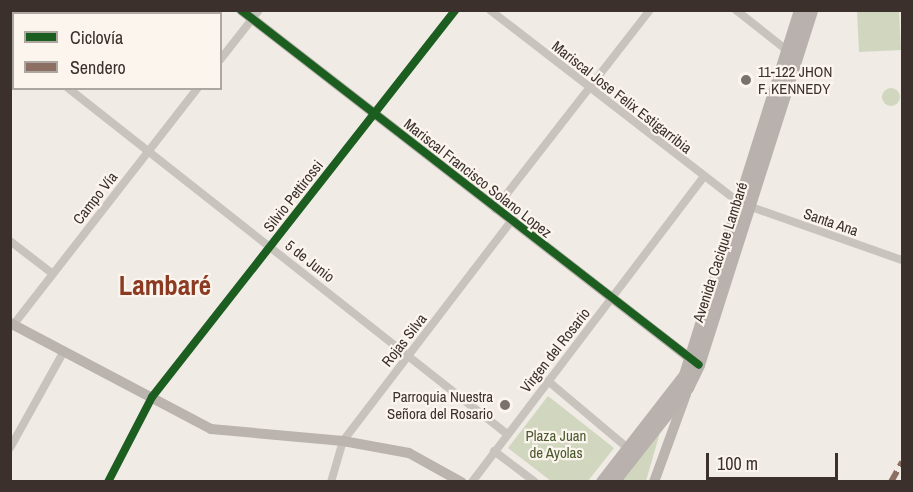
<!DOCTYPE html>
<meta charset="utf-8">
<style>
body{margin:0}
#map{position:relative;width:913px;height:492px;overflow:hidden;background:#f0ebe5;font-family:"Archivo Narrow",sans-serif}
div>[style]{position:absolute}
.green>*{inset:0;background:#d1d6bf}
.round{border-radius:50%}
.street>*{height:8px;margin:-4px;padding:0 4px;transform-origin:4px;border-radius:4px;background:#c9c3be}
.secondary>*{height:10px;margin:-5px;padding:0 5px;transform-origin:5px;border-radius:5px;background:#bab3ae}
.primary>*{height:12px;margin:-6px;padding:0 6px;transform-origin:6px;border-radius:6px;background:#b8b1ad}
.quiet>*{height:6px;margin-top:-3px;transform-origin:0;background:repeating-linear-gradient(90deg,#8d6e63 0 12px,transparent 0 18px)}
.cycleway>*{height:8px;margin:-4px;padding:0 4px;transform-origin:4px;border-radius:4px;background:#1b5e20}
.dots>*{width:16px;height:16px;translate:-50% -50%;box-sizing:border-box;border:3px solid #fbf5ee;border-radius:50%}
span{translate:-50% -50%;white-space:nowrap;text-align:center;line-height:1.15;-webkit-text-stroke:4.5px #fbf5ee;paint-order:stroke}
.poi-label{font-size:15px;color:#3b302b}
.left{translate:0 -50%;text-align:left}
.right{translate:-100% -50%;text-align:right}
.street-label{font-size:15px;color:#3b302b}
.park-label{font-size:15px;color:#4a5a2e}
.town-label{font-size:27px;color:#8c3b22;font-weight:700}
.frame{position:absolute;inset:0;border:12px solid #3b302b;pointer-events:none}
.legend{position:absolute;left:12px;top:12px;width:210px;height:78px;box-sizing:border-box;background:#fbf5ee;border:2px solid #aea6a0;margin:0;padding:8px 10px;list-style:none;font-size:18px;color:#3b302b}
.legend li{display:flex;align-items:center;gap:12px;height:30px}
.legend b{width:30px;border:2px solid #aea6a0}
.scale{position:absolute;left:706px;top:453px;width:132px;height:27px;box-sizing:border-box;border:3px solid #3b302b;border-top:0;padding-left:8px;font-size:18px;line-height:21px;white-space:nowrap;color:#3b302b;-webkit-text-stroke:4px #fbf5ee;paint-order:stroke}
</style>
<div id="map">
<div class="green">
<i style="clip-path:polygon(857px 11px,899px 11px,901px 50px,859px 52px)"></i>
<i class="round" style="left:882px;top:88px;width:18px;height:18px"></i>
<i style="clip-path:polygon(548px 396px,614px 448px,588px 481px,551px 481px,508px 448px)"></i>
<i style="clip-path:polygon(661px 429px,646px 481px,620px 482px)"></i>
</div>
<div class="street">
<i style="left:490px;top:10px;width:316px;rotate:37.7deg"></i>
<i style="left:740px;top:203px;width:172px;rotate:19.4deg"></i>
<i style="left:736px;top:10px;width:68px;rotate:38.4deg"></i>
<i style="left:62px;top:14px;width:4px;rotate:-63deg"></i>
<i style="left:10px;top:43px;width:5px;rotate:37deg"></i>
<i style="left:220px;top:60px;width:63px;rotate:-52deg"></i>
<i style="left:10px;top:79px;width:6px;rotate:-45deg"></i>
<i style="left:68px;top:88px;width:559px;rotate:38.24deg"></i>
<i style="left:495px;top:209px;width:252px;rotate:-52.1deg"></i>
<i style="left:10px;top:241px;width:54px;rotate:37.5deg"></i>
<i style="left:14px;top:324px;width:299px;rotate:-52.1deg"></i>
<i style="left:548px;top:381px;width:107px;rotate:40.1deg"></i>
<i style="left:10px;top:448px;width:111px;rotate:-60.9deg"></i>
<i style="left:494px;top:451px;width:51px;rotate:37.1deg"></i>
<i style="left:108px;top:482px;width:96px;rotate:-62.6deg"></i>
<i style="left:152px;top:397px;width:492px;rotate:-51.9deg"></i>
<i style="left:331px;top:482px;width:43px;rotate:-73.7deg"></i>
<i style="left:343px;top:441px;width:277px;rotate:-52.6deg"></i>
<i style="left:472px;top:482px;width:382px;rotate:-52.8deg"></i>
</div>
<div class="secondary">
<i style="left:241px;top:10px;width:576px;rotate:37.81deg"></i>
<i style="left:10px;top:323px;width:227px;rotate:27.8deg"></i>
<i style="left:211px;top:429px;width:133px;rotate:5.2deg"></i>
<i style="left:343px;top:441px;width:67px;rotate:10.3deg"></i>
<i style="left:409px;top:453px;width:60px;rotate:29.1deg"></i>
<i style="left:654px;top:482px;width:94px;rotate:-70deg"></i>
</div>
<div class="primary">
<i style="left:602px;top:482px;width:135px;rotate:-52.2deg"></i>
<i style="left:685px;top:375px;width:383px;rotate:-72.5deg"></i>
<i style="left:614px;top:482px;width:120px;rotate:-51.8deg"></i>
<i style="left:688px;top:388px;width:25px;rotate:-64deg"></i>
<i style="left:699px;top:365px;width:373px;rotate:-72.3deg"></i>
</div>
<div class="quiet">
<i style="left:891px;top:482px;width:23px;rotate:-61deg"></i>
</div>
<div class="cycleway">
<i style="left:241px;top:10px;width:579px;rotate:37.78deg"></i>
<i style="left:108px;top:482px;width:96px;rotate:-62.6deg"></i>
<i style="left:152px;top:397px;width:492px;rotate:-51.9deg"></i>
</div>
<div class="dots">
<i style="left:746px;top:80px;background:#7a716c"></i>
<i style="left:505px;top:405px;background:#7a716c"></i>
</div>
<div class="poi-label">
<span class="left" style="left:758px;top:80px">11-122 JHON<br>F. KENNEDY</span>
<span class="right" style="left:493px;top:405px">Parroquia Nuestra<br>Señora del Rosario</span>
</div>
<div class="street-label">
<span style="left:622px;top:97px;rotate:38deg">Mariscal Jose Felix Estigarribia</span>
<span style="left:478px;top:178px;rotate:38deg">Mariscal Francisco Solano Lopez</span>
<span style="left:293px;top:196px;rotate:-52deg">Silvio Pettirossi</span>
<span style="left:95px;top:198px;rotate:-52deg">Campo Vía</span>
<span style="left:831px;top:222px;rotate:19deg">Santa Ana</span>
<span style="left:720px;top:252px;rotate:-72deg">Avenida Cacique Lambaré</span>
<span style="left:310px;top:261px;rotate:38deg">5 de Junio</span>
<span style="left:404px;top:340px;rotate:-52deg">Rojas Silva</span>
<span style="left:555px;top:350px;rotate:-52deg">Virgen del Rosario</span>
</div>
<div class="park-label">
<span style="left:556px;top:444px">Plaza Juan<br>de Ayolas</span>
</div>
<div class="town-label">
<span style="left:165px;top:286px">Lambaré</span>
</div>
<div class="frame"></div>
<ul class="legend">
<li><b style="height:8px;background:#1b5e20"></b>Ciclovía</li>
<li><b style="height:8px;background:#8d6e63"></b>Sendero</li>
</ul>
<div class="scale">100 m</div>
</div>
